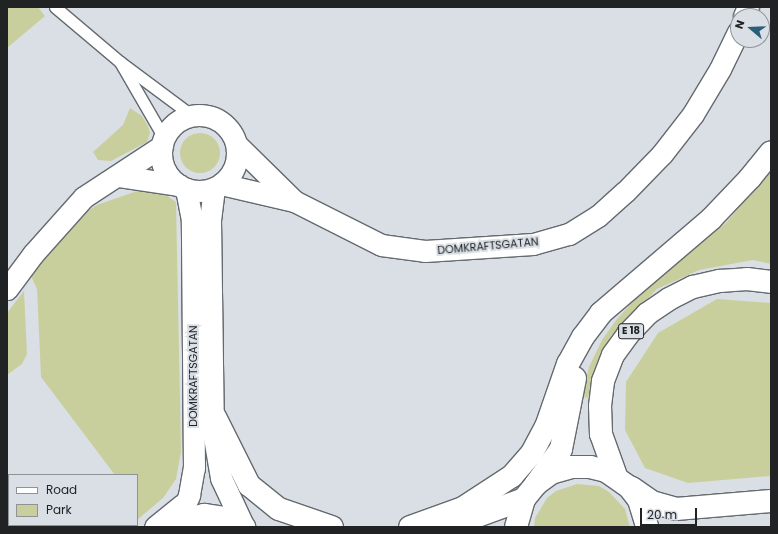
<!DOCTYPE html>
<style>
body{margin:0}
#map{position:relative;width:778px;height:534px;overflow:hidden;background:#d9dfe5;font-family:Poppins,sans-serif}
div>[style]{position:absolute}
.green>*{inset:0;background:#c9cf9c}
.round{border-radius:50%}
.roads{filter:drop-shadow(1px 0 #646a6f) drop-shadow(-1px 0 #646a6f) drop-shadow(0 1px #646a6f) drop-shadow(0 -1px #646a6f)}
.lane>*{height:11px;margin:-5.5px;padding:0 5.5px;transform-origin:5.5px;border-radius:5.5px;background:#fff}
.street>*{height:21px;margin:-10.5px;padding:0 10.5px;transform-origin:10.5px;border-radius:10.5px;background:#fff}
.street>.ring{margin:-10.5px;padding:0;box-sizing:content-box;background:none;border:21px solid #fff;border-radius:50%}
.secondary>*{height:22px;margin:-11px;padding:0 11px;transform-origin:11px;border-radius:11px;background:#fff}
.highway>*{height:22px;margin:-11px;padding:0 11px;transform-origin:11px;border-radius:11px;background:#fff}
span{translate:-50% -50%;white-space:nowrap;text-align:center;line-height:1.15;-webkit-text-stroke:4px #d9dfe5;paint-order:stroke}
.shield-label span{padding:1px 3px;background:#d9dfe5;border:1px solid;border-radius:3px;-webkit-text-stroke-width:0}
.shield-label{font-size:10px;color:#202224;font-weight:700}
.street-label{font-size:11px;color:#202224}
.frame{position:absolute;inset:0;border:8px solid #202224;pointer-events:none}
.legend{position:absolute;left:8px;top:474px;width:130px;height:52px;box-sizing:border-box;background:#d9dfe5;border:1px solid #8f9398;margin:0;padding:5px 7px;list-style:none;font-size:12px;color:#202224}
.legend li{display:flex;align-items:center;gap:8px;height:20px}
.legend b{width:20px;border:1px solid #8f9398}
.north{position:absolute;left:730px;top:8px;width:40px;height:40px;box-sizing:border-box;background:#d9dfe5;border:1px solid #8f9398;border-radius:50%;rotate:289deg;font-size:11px;font-weight:700;line-height:16px;text-align:center;color:#202224}
.north::after{content:'';display:block;margin:auto;width:14px;height:18px;background:#295f7a;clip-path:polygon(50% 0,100% 100%,50% 72%,0 100%)}
.scale{position:absolute;left:640px;top:508px;width:57px;height:18px;box-sizing:border-box;border:2px solid #202224;border-top:0;padding-left:5px;font-size:12px;line-height:14px;white-space:nowrap;color:#202224;-webkit-text-stroke:3px #d9dfe5;paint-order:stroke}
</style>
<div id="map">
<div class="green">
<i style="clip-path:polygon(7px 7px,38px 7px,45px 16px,7px 48px)"></i>
<i style="clip-path:polygon(130px 108px,142px 116px,148px 126px,150px 133px,147px 142px,111px 161px,98px 160px,93px 152px,123px 125px)"></i>
<i class="round" style="left:180px;top:133px;width:40px;height:40px"></i>
<i style="clip-path:polygon(771px 169px,771px 264px,753px 260px,699px 270px,657px 289px,611px 336px,594px 370px,588px 398px,582px 396px,589px 367px,602px 340px,617px 319px,651px 282px,726px 223px)"></i>
<i style="clip-path:polygon(140px 190px,160px 191px,176px 202px,181px 452px,176px 479px,163px 498px,137px 520px,137px 475px,115px 475px,41px 377px,37px 289px,31px 276px,75px 219px,97px 205px)"></i>
<i style="clip-path:polygon(24px 291px,27px 354px,22px 364px,7px 375px,7px 313px)"></i>
<i style="clip-path:polygon(717px 299px,771px 303px,771px 476px,688px 483px,645px 468px,625px 430px,626px 382px,658px 333px)"></i>
<i style="clip-path:polygon(577px 484px,599px 486px,609px 492px,625px 509px,630px 527px,534px 527px,535px 518px,547px 498px,556px 491px)"></i>
</div>
<div class="roads">
<div class="lane">
<i style="left:55px;top:7px;width:85px;rotate:40.2deg"></i>
<i style="left:164px;top:138px;width:88px;rotate:-120.1deg"></i>
<i style="left:120px;top:62px;width:89px;rotate:36.7deg"></i>
</div>
<div class="street">
<i style="left:744px;top:16px;width:10px;rotate:-66deg"></i>
<i class="ring" style="left:161px;top:115px;width:55px;height:55px"></i>
<i style="left:237px;top:145px;width:80px;rotate:44.5deg"></i>
<i style="left:294px;top:201px;width:97px;rotate:26.8deg"></i>
<i style="left:381px;top:245px;width:44px;rotate:7.8deg"></i>
<i style="left:425px;top:251px;width:108px;rotate:-3.7deg"></i>
<i style="left:533px;top:244px;width:37px;rotate:-16deg"></i>
<i style="left:569px;top:234px;width:34px;rotate:-32deg"></i>
<i style="left:598px;top:216px;width:36px;rotate:-42deg"></i>
<i style="left:625px;top:192px;width:53px;rotate:-45.8deg"></i>
<i style="left:662px;top:154px;width:51px;rotate:-52.2deg"></i>
<i style="left:693px;top:114px;width:52px;rotate:-59deg"></i>
<i style="left:720px;top:69px;width:41px;rotate:-64.1deg"></i>
<i style="left:119px;top:176px;width:61px;rotate:8.5deg"></i>
<i style="left:221px;top:184px;width:75px;rotate:13.1deg"></i>
<i style="left:214px;top:188px;width:31px;rotate:97deg"></i>
<i style="left:210px;top:219px;width:212px;rotate:89.2deg"></i>
<i style="left:213px;top:431px;width:48px;rotate:80.3deg"></i>
<i style="left:221px;top:478px;width:52px;rotate:64.9deg"></i>
<i style="left:7px;top:289px;width:44px;rotate:-53.4deg"></i>
<i style="left:33px;top:254px;width:76px;rotate:-48.2deg"></i>
<i style="left:84px;top:197px;width:93px;rotate:-33.2deg"></i>
<i style="left:155px;top:527px;width:35px;rotate:-39deg"></i>
<i style="left:175px;top:527px;width:35px;rotate:-66deg"></i>
<i style="left:189px;top:495px;width:27px;rotate:-80deg"></i>
<i style="left:194px;top:468px;width:248px;rotate:-90.5deg"></i>
<i style="left:192px;top:220px;width:32px;rotate:-101deg"></i>
</div>
<div class="secondary">
<i style="left:215px;top:417px;width:76px;rotate:63.4deg"></i>
<i style="left:249px;top:485px;width:38px;rotate:39deg"></i>
<i style="left:279px;top:509px;width:56px;rotate:18.8deg"></i>
<i style="left:632px;top:488px;width:24px;rotate:35deg"></i>
<i style="left:652px;top:502px;width:25px;rotate:16deg"></i>
<i style="left:676px;top:509px;width:95px;rotate:-4.8deg"></i>
<i style="left:428px;top:526px;width:36px;rotate:-8deg"></i>
<i style="left:464px;top:521px;width:64px;rotate:-20.1deg"></i>
<i style="left:179px;top:527px;width:13px;rotate:-39deg"></i>
<i style="left:189px;top:519px;width:16px;rotate:-15deg"></i>
<i style="left:204px;top:515px;width:29px;rotate:8deg"></i>
<i style="left:233px;top:519px;width:14px;rotate:36deg"></i>
<i style="left:516px;top:527px;width:29px;rotate:-74deg"></i>
<i style="left:524px;top:499px;width:19px;rotate:-51deg"></i>
<i style="left:536px;top:484px;width:19px;rotate:-36deg"></i>
<i style="left:551px;top:473px;width:22px;rotate:-16deg"></i>
<i style="left:572px;top:467px;width:18px"></i>
<i style="left:590px;top:467px;width:16px;rotate:14deg"></i>
<i style="left:606px;top:471px;width:28px;rotate:35deg"></i>
<i style="left:629px;top:487px;width:16px;rotate:52deg"></i>
<i style="left:639px;top:500px;width:28px;rotate:73deg"></i>
</div>
<div class="highway">
<i style="left:616px;top:476px;width:45px;rotate:-109.7deg"></i>
<i style="left:601px;top:434px;width:28px;rotate:-92deg"></i>
<i style="left:600px;top:406px;width:25px;rotate:-83deg"></i>
<i style="left:603px;top:381px;width:28px;rotate:-69deg"></i>
<i style="left:613px;top:355px;width:26px;rotate:-54deg"></i>
<i style="left:628px;top:334px;width:28px;rotate:-46deg"></i>
<i style="left:647px;top:314px;width:27px;rotate:-34deg"></i>
<i style="left:669px;top:299px;width:27px;rotate:-27deg"></i>
<i style="left:693px;top:287px;width:28px;rotate:-13deg"></i>
<i style="left:720px;top:281px;width:27px;rotate:-4deg"></i>
<i style="left:747px;top:279px;width:24px;rotate:7deg"></i>
<i style="left:536px;top:484px;width:43px;rotate:-54.5deg"></i>
<i style="left:561px;top:449px;width:72px;rotate:-78.8deg"></i>
<i style="left:410px;top:527px;width:56px;rotate:-19.7deg"></i>
<i style="left:463px;top:508px;width:59px;rotate:-33.1deg"></i>
<i style="left:512px;top:476px;width:30px;rotate:-49deg"></i>
<i style="left:532px;top:453px;width:30px;rotate:-62deg"></i>
<i style="left:546px;top:427px;width:67px;rotate:-70.8deg"></i>
<i style="left:568px;top:364px;width:31px;rotate:-61deg"></i>
<i style="left:583px;top:337px;width:30px;rotate:-53deg"></i>
<i style="left:601px;top:313px;width:145px;rotate:-40.5deg"></i>
<i style="left:711px;top:219px;width:57px;rotate:-46.4deg"></i>
<i style="left:750px;top:178px;width:33px;rotate:-51deg"></i>
</div>
</div>
<div class="shield-label">
<span style="left:631px;top:331px">E 18</span>
</div>
<div class="street-label">
<span style="left:488px;top:246px;rotate:-5deg">DOMKRAFTSGATAN</span>
<span style="left:193px;top:376px;rotate:-90deg">DOMKRAFTSGATAN</span>
</div>
<div class="frame"></div>
<ul class="legend">
<li><b style="height:5px;background:#fff"></b>Road</li>
<li><b style="height:11px;background:#c9cf9c"></b>Park</li>
</ul>
<div class="north">N</div>
<div class="scale">20 m</div>
</div>
